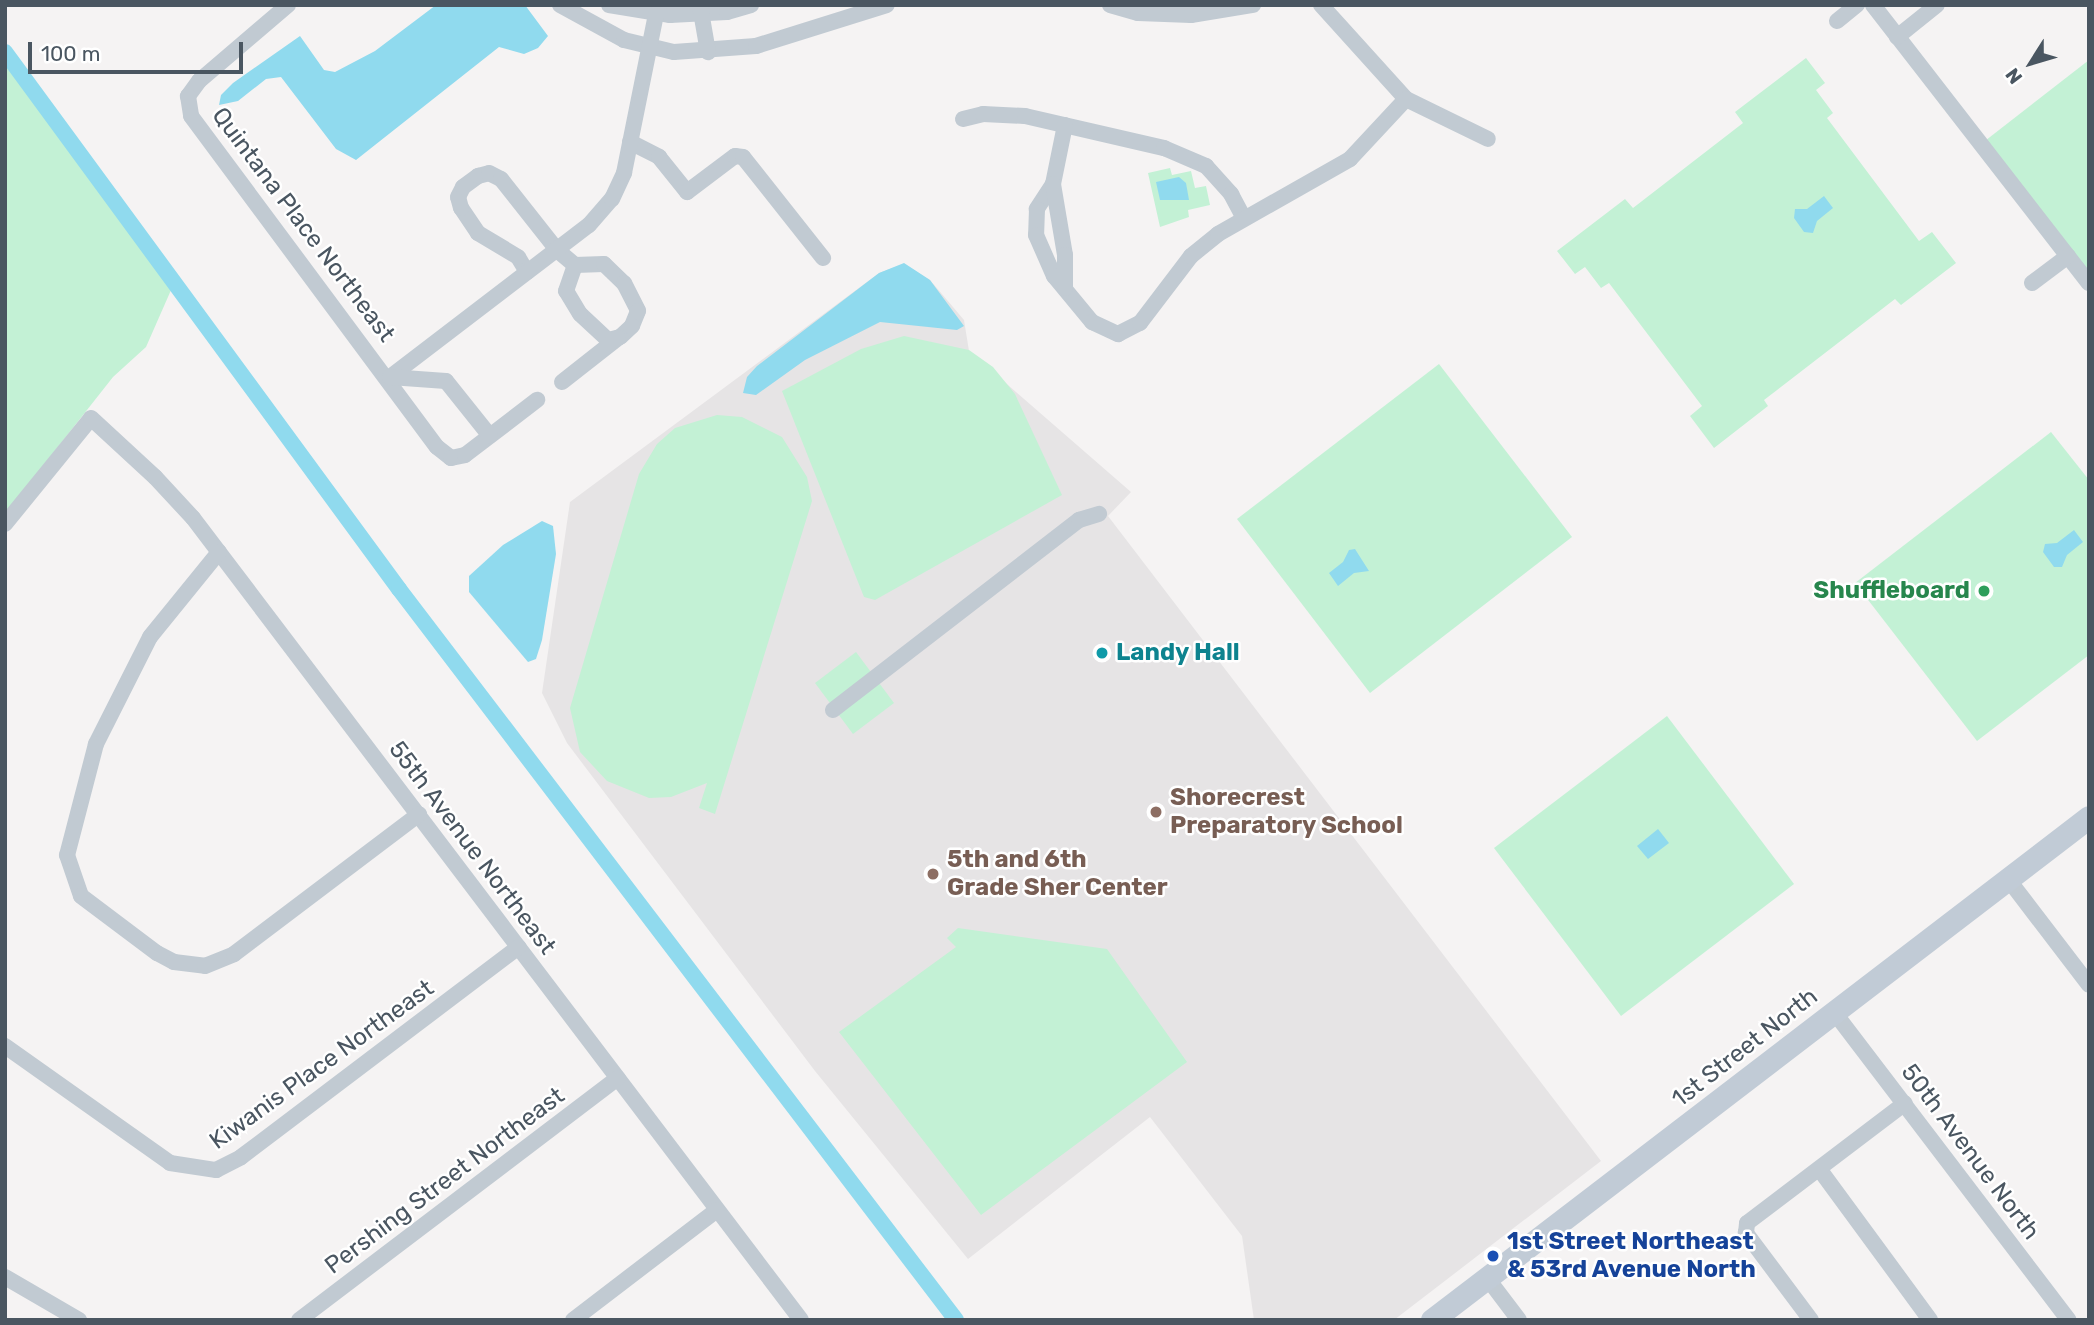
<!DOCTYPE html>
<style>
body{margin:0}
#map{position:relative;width:2094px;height:1325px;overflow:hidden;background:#f5f3f3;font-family:Rubik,sans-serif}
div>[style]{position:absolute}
.education>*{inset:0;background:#e6e4e5}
.green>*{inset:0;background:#c3f1d5}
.water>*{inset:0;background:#90daee}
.canal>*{height:16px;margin:-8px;padding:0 8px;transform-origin:8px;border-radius:8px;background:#90daee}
.street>*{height:16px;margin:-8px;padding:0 8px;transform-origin:8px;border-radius:8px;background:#c1cad2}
.secondary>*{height:23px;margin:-11.5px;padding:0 11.5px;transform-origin:11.5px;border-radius:11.5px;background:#c1cbd6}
.dots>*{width:19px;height:19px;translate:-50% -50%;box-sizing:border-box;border:4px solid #fff;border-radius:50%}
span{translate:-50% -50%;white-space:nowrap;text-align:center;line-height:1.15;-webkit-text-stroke:5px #fff;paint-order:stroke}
.street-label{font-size:24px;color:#4a5661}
.leisure-label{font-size:24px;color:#27864d;font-weight:700}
.right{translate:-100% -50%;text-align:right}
.culture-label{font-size:24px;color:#0d838f;font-weight:700}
.left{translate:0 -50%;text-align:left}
.education-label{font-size:24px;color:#785e54;font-weight:700}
.transit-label{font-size:24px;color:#164399;font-weight:700}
.frame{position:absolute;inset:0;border:7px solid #4a5661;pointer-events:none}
.north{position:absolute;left:1996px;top:28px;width:70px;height:70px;-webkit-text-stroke:5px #fff;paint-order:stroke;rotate:233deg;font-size:19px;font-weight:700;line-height:28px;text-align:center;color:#4a5661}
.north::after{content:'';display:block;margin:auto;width:24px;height:32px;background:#4a5661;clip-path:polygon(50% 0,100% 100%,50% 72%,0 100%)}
.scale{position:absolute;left:28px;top:42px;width:215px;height:32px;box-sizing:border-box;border:4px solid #4a5661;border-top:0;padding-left:9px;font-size:21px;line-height:24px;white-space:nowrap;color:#4a5661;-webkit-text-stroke:5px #fff;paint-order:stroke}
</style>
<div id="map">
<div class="education">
<i style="clip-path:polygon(904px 264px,930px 280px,953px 307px,964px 320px,969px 351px,1131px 492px,1108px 516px,1601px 1161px,1394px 1320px,1254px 1320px,1242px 1236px,1150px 1117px,968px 1259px,815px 1071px,567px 743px,542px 693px,570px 502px,879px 273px)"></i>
</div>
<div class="green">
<i style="clip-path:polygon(5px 52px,175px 281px,146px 347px,113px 377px,5px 514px)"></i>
<i style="clip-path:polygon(1806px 58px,1825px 83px,1816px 90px,1833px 113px,1827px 118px,1919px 241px,1932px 232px,1956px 263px,1901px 305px,1895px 299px,1764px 400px,1768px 406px,1714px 448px,1690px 416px,1702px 406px,1609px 283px,1601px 288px,1585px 267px,1575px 274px,1557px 251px,1625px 199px,1633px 208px,1743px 123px,1735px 112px)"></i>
<i style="clip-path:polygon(2089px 60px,2089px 283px,1981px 144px)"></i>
<i style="clip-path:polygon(1170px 168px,1172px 175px,1191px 171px,1195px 188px,1206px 186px,1210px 205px,1188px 210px,1189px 217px,1160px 227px,1148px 173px)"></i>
<i style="clip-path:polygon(904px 336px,969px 350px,993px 367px,1015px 394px,1062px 495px,875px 600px,864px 597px,782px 391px,861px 349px)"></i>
<i style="clip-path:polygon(1439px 364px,1572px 537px,1370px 693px,1237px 519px)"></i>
<i style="clip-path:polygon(717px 415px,742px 417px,782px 437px,807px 477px,812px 501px,715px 814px,699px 808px,707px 783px,671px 797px,649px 798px,607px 781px,580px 752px,570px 708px,639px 474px,657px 444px,675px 428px)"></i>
<i style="clip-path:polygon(2051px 432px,2089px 480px,2089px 655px,1977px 741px,1855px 583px)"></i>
<i style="clip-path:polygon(856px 652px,894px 703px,853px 734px,815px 683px)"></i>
<i style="clip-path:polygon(1667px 716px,1794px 884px,1621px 1016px,1494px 848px)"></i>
<i style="clip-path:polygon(958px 928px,1107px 949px,1187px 1062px,981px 1215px,839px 1032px,956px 947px,947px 938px)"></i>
</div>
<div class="water">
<i style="clip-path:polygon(436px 5px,525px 5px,548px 36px,538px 48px,524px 54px,499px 47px,356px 160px,336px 149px,281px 77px,266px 79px,238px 101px,219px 105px,221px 95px,233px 83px,300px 36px,324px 70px,335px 72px,375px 51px)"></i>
<i style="clip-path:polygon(1179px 177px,1186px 183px,1189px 200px,1160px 200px,1156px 182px)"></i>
<i style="clip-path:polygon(1824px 196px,1833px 208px,1817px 221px,1813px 233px,1804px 232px,1794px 218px,1795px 209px,1807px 209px)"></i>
<i style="clip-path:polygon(904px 263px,930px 280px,964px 326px,957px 330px,880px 322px,805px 360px,756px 395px,743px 393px,747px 377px,757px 366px,879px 273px)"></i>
<i style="clip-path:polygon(542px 521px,553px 526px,556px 554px,542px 640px,536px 659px,528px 662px,469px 592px,469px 576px,503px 545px)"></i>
<i style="clip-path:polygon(2074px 530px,2083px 542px,2067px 555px,2062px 567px,2054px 567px,2043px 552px,2045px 544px,2057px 543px)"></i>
<i style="clip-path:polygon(1355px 549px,1369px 571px,1354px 573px,1338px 586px,1329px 573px,1343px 562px,1349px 550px)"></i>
<i style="clip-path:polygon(1658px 829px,1669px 843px,1648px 859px,1637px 846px)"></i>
</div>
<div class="canal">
<i style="left:5px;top:52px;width:666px;rotate:53.73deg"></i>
<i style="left:399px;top:589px;width:919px;rotate:52.69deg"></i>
</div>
<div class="street">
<i style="left:288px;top:5px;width:117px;rotate:139.5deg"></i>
<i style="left:199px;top:81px;width:19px;rotate:126deg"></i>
<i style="left:188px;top:96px;width:20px;rotate:81deg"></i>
<i style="left:191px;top:116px;width:412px;rotate:53.4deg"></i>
<i style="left:437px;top:447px;width:18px;rotate:38deg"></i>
<i style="left:451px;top:458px;width:14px;rotate:-12deg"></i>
<i style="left:465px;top:455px;width:91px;rotate:-37.4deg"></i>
<i style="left:560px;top:5px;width:73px;rotate:28.7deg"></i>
<i style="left:624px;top:40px;width:51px;rotate:13.5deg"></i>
<i style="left:674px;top:52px;width:82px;rotate:-4.2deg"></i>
<i style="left:756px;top:46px;width:137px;rotate:-17.4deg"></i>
<i style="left:609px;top:5px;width:62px;rotate:9.3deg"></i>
<i style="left:670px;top:15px;width:57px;rotate:-3deg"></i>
<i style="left:727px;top:12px;width:25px;rotate:-16deg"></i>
<i style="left:1110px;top:5px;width:29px;rotate:16deg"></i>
<i style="left:1138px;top:13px;width:53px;rotate:2.2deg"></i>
<i style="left:1191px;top:15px;width:63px;rotate:-9.2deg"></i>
<i style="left:1321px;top:5px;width:127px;rotate:47.9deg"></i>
<i style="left:1406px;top:99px;width:91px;rotate:26deg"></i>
<i style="left:1873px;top:5px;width:352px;rotate:52.2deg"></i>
<i style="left:700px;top:6px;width:47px;rotate:80.1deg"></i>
<i style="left:1837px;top:21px;width:26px;rotate:-39deg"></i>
<i style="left:1897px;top:37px;width:51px;rotate:-38.7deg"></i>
<i style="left:963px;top:119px;width:21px;rotate:-14deg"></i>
<i style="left:983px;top:114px;width:42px;rotate:2.7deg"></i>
<i style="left:1025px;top:116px;width:143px;rotate:13deg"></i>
<i style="left:1164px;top:148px;width:46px;rotate:23.2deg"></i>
<i style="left:1206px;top:166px;width:38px;rotate:48deg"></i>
<i style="left:1231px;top:194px;width:27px;rotate:62deg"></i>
<i style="left:1065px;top:125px;width:60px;rotate:101.5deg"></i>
<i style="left:1053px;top:184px;width:30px;rotate:123deg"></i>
<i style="left:1037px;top:209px;width:26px;rotate:92deg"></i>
<i style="left:1036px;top:235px;width:45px;rotate:66.3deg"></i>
<i style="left:1054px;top:276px;width:60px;rotate:50.4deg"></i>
<i style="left:1092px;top:322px;width:29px;rotate:25deg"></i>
<i style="left:1118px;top:334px;width:25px;rotate:-27deg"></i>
<i style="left:1140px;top:323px;width:84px;rotate:-52.7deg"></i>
<i style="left:1191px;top:256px;width:35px;rotate:-39deg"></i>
<i style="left:1218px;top:234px;width:152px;rotate:-29.6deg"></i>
<i style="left:1350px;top:159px;width:82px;rotate:-47deg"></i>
<i style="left:630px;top:142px;width:33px;rotate:27deg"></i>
<i style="left:659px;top:157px;width:45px;rotate:51.3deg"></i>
<i style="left:687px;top:192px;width:60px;rotate:-36.9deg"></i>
<i style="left:735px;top:156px;width:8px;rotate:7deg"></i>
<i style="left:743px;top:157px;width:129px;rotate:51.6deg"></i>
<i style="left:1053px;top:184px;width:72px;rotate:80.4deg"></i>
<i style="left:1065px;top:255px;width:33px;rotate:90deg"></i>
<i style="left:527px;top:272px;width:17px;rotate:-121deg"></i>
<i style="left:518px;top:257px;width:47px;rotate:-149deg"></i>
<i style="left:478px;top:233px;width:30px;rotate:-124deg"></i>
<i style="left:461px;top:208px;width:11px;rotate:-105deg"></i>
<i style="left:458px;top:197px;width:11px;rotate:-63deg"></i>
<i style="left:463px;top:187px;width:19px;rotate:-36deg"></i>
<i style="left:478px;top:176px;width:11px;rotate:-15deg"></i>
<i style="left:489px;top:173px;width:13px;rotate:27deg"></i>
<i style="left:501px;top:179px;width:90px;rotate:51.7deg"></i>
<i style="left:557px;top:250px;width:23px;rotate:40deg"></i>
<i style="left:575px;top:265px;width:29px;rotate:-2deg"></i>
<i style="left:604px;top:264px;width:28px;rotate:44deg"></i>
<i style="left:624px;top:283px;width:31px;rotate:63deg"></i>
<i style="left:638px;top:311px;width:16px;rotate:112deg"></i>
<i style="left:632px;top:326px;width:16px;rotate:137deg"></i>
<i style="left:620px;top:337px;width:12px;rotate:166deg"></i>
<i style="left:608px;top:340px;width:38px;rotate:-137deg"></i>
<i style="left:580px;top:314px;width:27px;rotate:-121deg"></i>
<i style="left:566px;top:291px;width:28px;rotate:-71deg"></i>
<i style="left:2032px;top:283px;width:45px;rotate:-36.9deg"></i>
<i style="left:390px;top:377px;width:250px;rotate:-37.4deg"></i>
<i style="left:589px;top:225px;width:35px;rotate:-49deg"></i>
<i style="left:612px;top:199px;width:29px;rotate:-65deg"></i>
<i style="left:624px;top:173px;width:162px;rotate:-78.6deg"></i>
<i style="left:390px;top:377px;width:56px;rotate:4.1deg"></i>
<i style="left:446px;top:381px;width:70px;rotate:51.3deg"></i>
<i style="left:562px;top:382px;width:71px;rotate:-38.2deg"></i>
<i style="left:5px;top:524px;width:136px;rotate:-50.9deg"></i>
<i style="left:91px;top:418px;width:87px;rotate:42.7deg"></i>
<i style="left:155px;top:477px;width:56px;rotate:47.2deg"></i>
<i style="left:193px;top:518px;width:1006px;rotate:52.83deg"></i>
<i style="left:219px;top:552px;width:109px;rotate:129.1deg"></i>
<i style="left:150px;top:637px;width:120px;rotate:116.8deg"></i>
<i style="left:96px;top:744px;width:115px;rotate:104.6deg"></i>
<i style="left:67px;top:855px;width:43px;rotate:71.1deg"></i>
<i style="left:81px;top:896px;width:95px;rotate:36.9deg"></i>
<i style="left:157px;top:953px;width:19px;rotate:28deg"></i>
<i style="left:174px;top:962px;width:31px;rotate:7deg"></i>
<i style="left:205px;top:966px;width:31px;rotate:-22deg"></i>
<i style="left:234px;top:954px;width:232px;rotate:-37.1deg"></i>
<i style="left:833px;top:710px;width:311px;rotate:-37.7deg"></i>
<i style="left:1079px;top:520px;width:21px;rotate:-17deg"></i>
<i style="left:2008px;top:879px;width:133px;rotate:52.6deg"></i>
<i style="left:1834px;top:1012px;width:387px;rotate:52.7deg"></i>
<i style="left:5px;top:1046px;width:202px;rotate:35.3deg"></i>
<i style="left:170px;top:1163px;width:47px;rotate:8.7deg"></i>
<i style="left:216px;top:1170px;width:28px;rotate:-27deg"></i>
<i style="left:241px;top:1157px;width:348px;rotate:-37.1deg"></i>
<i style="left:1820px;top:1170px;width:186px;rotate:53.7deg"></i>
<i style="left:5px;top:1277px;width:86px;rotate:30.2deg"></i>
<i style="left:1488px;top:1279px;width:51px;rotate:52.9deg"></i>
<i style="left:299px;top:1320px;width:400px;rotate:-37.2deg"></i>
<i style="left:573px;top:1320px;width:181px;rotate:-37.4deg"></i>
<i style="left:1811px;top:1320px;width:109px;rotate:-126.8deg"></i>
<i style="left:1746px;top:1233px;width:10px;rotate:-84deg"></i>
<i style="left:1747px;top:1223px;width:198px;rotate:-37.2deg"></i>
</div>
<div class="secondary">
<i style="left:1432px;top:1320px;width:827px;rotate:-37.44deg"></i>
</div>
<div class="dots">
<i style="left:1984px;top:591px;background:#2e9e5b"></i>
<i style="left:1102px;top:653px;background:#0f9aa8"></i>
<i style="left:1156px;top:812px;background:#8d6e63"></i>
<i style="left:933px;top:874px;background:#8d6e63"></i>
<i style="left:1493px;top:1256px;background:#1a4fb4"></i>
</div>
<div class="street-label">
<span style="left:303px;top:225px;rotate:53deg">Quintana Place Northeast</span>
<span style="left:472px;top:848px;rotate:53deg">55th Avenue Northeast</span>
<span style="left:1745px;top:1048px;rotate:-38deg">1st Street North</span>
<span style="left:322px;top:1065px;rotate:-36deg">Kiwanis Place Northeast</span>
<span style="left:1970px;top:1152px;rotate:53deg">50th Avenue North</span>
<span style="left:445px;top:1181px;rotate:-37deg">Pershing Street Northeast</span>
</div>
<div class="leisure-label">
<span class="right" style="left:1970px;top:591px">Shuffleboard</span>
</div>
<div class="culture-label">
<span class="left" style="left:1116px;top:653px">Landy Hall</span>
</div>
<div class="education-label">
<span class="left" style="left:1170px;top:812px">Shorecrest<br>Preparatory School</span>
<span class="left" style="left:947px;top:874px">5th and 6th<br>Grade Sher Center</span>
</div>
<div class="transit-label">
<span class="left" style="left:1507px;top:1256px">1st Street Northeast<br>&amp; 53rd Avenue North</span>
</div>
<div class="frame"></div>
<div class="north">N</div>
<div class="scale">100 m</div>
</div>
